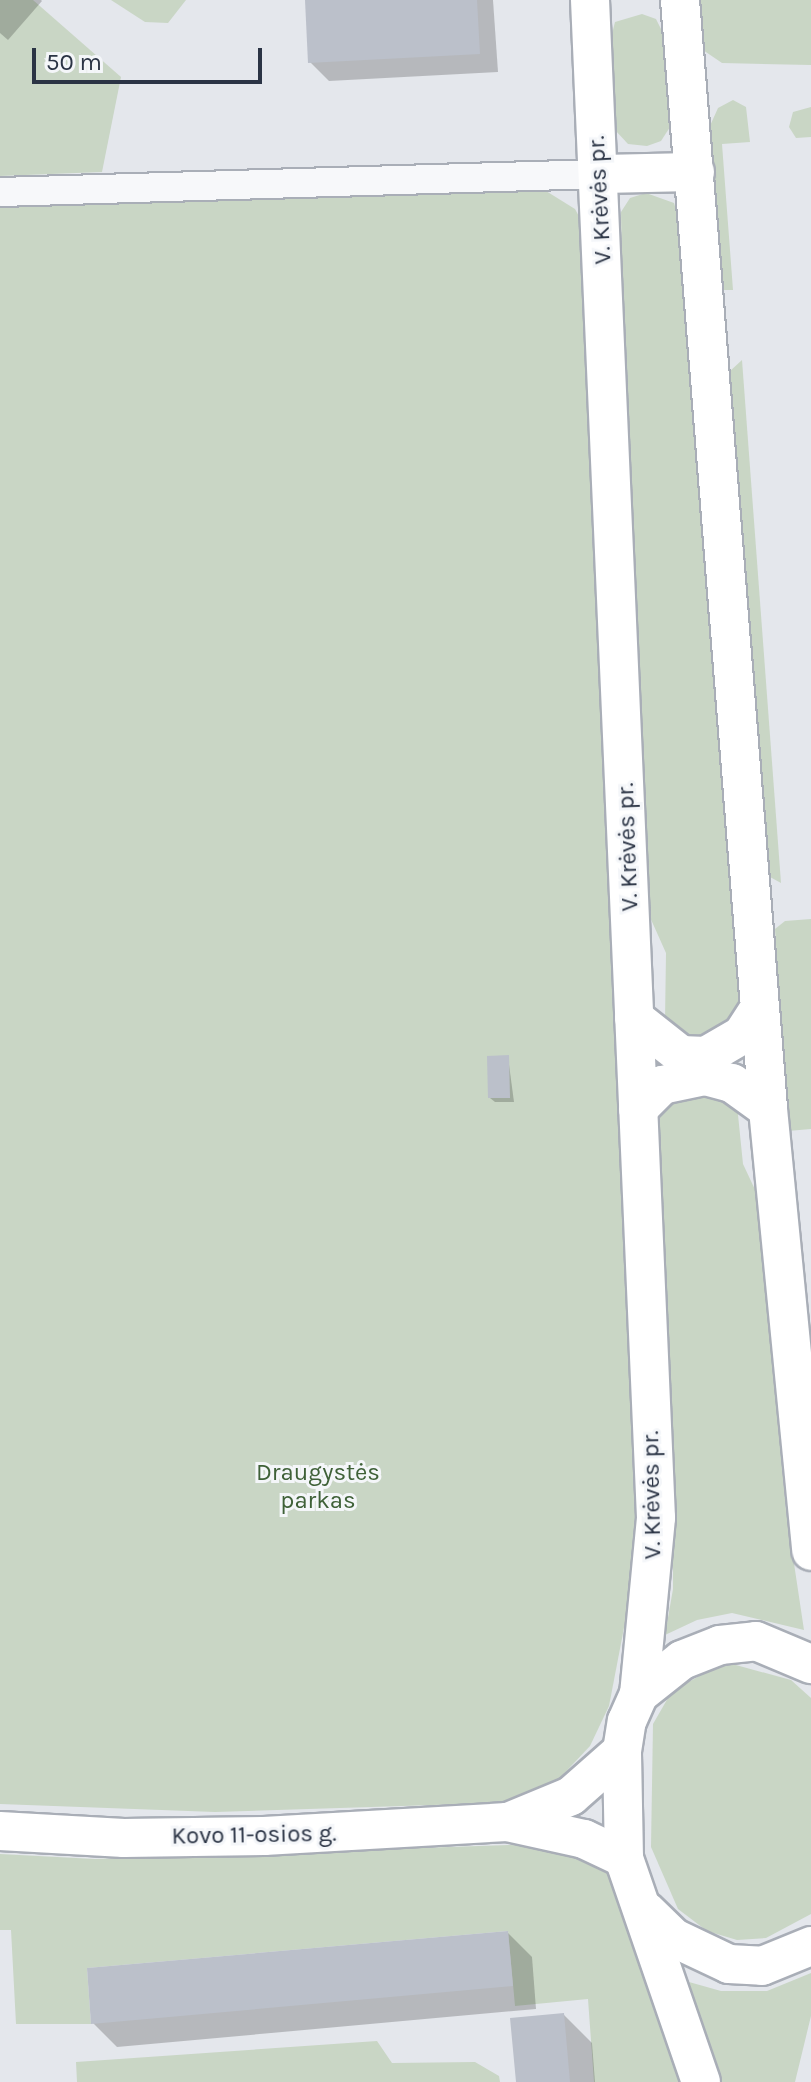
<!DOCTYPE html>
<meta charset="utf-8">
<style>
body{margin:0}
#map{position:relative;width:811px;height:2082px;overflow:hidden;background:#e4e7ec;font-family:Karla,sans-serif}
div>[style]{position:absolute}
.green>*{inset:0;background:#c9d6c5}
.shadow>*{inset:0;background:#0003}
.building>*{inset:0;background:#bbc0ca}
.roads{filter:drop-shadow(2px 0 #a9aeb7) drop-shadow(-2px 0 #a9aeb7) drop-shadow(0 2px #a9aeb7) drop-shadow(0 -2px #a9aeb7)}
.minor>*{height:28px;margin:-14px;padding:0 14px;transform-origin:14px;border-radius:14px;background:#f7f8fa}
.secondary>*{height:38px;margin:-19px;padding:0 19px;transform-origin:19px;border-radius:19px;background:#fff}
span{translate:-50% -50%;white-space:nowrap;text-align:center;line-height:1.15;-webkit-text-stroke:6px #f4f6f9;paint-order:stroke}
.street-label{font-size:24px;color:#2b3445}
.park-label{font-size:24px;color:#3f6138}
.scale{position:absolute;left:32px;top:48px;width:230px;height:36px;box-sizing:border-box;border:4px solid #2b3445;border-top:0;padding-left:10px;font-size:24px;line-height:28px;white-space:nowrap;color:#2b3445;-webkit-text-stroke:6px #f4f6f9;paint-order:stroke}
</style>
<div id="map">
<div class="green">
<i style="clip-path:polygon(0 0,33px 0,121px 77px,102px 172px,0 176px)"></i>
<i style="clip-path:polygon(111px 0,186px 0,168px 23px,145px 22px)"></i>
<i style="clip-path:polygon(696px 0,811px 0,811px 65px,722px 63px,700px 48px)"></i>
<i style="clip-path:polygon(642px 14px,656px 19px,663px 33px,673px 112px,672px 124px,661px 141px,647px 146px,628px 144px,615px 130px,610px 42px,615px 22px)"></i>
<i style="clip-path:polygon(733px 100px,746px 107px,750px 142px,722px 144px,733px 290px,723px 290px,709px 128px,718px 108px)"></i>
<i style="clip-path:polygon(811px 107px,811px 137px,796px 138px,789px 127px,793px 112px)"></i>
<i style="clip-path:polygon(546px 191px,575px 209px,581px 220px,638px 1479px,637px 1560px,609px 1706px,590px 1746px,557px 1781px,530px 1795px,496px 1803px,215px 1812px,0 1804px,0 207px)"></i>
<i style="clip-path:polygon(646px 193px,674px 203px,687px 246px,745px 1011px,730px 1034px,684px 1045px,665px 1021px,666px 953px,649px 915px,623px 346px,621px 212px,630px 198px)"></i>
<i style="clip-path:polygon(742px 360px,781px 883px,770px 877px,729px 372px)"></i>
<i style="clip-path:polygon(811px 919px,811px 1129px,788px 1131px,775px 929px,785px 921px)"></i>
<i style="clip-path:polygon(702px 1084px,737px 1105px,743px 1164px,758px 1196px,786px 1510px,804px 1630px,732px 1613px,697px 1620px,665px 1635px,673px 1589px,673px 1535px,654px 1113px)"></i>
<i style="clip-path:polygon(725px 1662px,791px 1680px,811px 1698px,811px 1914px,766px 1938px,737px 1940px,707px 1931px,678px 1909px,651px 1847px,653px 1724px,672px 1691px)"></i>
<i style="clip-path:polygon(509px 1845px,565px 1846px,605px 1868px,621px 1888px,682px 2082px,594px 2082px,588px 1999px,515px 2006px,508px 1931px,87px 1968px,91px 2024px,16px 2024px,11px 1930px,0 1930px,0 1854px,95px 1859px)"></i>
<i style="clip-path:polygon(811px 1973px,811px 2016px,795px 2082px,718px 2082px,689px 1982px,721px 1991px,767px 1991px)"></i>
<i style="clip-path:polygon(377px 2041px,392px 2063px,475px 2062px,499px 2076px,500px 2082px,77px 2082px,76px 2062px)"></i>
</div>
<div class="shadow">
<i style="clip-path:polygon(0 0,41px 0,42px 1px,8px 40px,0 33px)"></i>
<i style="clip-path:polygon(307px 0,493px 0,498px 72px,329px 81px,310px 62px)"></i>
<i style="clip-path:polygon(508px 1057px,514px 1102px,495px 1102px,490px 1098px)"></i>
<i style="clip-path:polygon(508px 1933px,532px 1957px,536px 2009px,117px 2047px,93px 2023px)"></i>
<i style="clip-path:polygon(564px 2015px,592px 2043px,595px 2082px,518px 2082px)"></i>
</div>
<div class="building">
<i style="clip-path:polygon(305px 0,477px 0,480px 54px,308px 63px)"></i>
<i style="clip-path:polygon(509px 1055px,510px 1098px,488px 1098px,487px 1056px)"></i>
<i style="clip-path:polygon(508px 1931px,513px 1986px,91px 2024px,87px 1968px)"></i>
<i style="clip-path:polygon(564px 2013px,570px 2082px,516px 2082px,510px 2018px)"></i>
</div>
<div class="roads">
<div class="minor">
<i style="left:0;top:192px;width:599px;rotate:-1.72deg"></i>
</div>
<div class="secondary">
<i style="left:590px;top:0;width:1519px;rotate:87.51deg"></i>
<i style="left:656px;top:1518px;width:177px;rotate:95.5deg"></i>
<i style="left:680px;top:0;width:1112px;rotate:85.46deg"></i>
<i style="left:768px;top:1109px;width:444px;rotate:84.4deg"></i>
<i style="left:599px;top:174px;width:96px;rotate:-1.2deg"></i>
<i style="left:634px;top:1018px;width:60px;rotate:38.2deg"></i>
<i style="left:681px;top:1055px;width:25px;rotate:2deg"></i>
<i style="left:706px;top:1056px;width:42px;rotate:-30.3deg"></i>
<i style="left:742px;top:1035px;width:33px;rotate:-57deg"></i>
<i style="left:638px;top:1109px;width:34px;rotate:-45deg"></i>
<i style="left:662px;top:1085px;width:44px;rotate:-11.8deg"></i>
<i style="left:705px;top:1076px;width:28px;rotate:15deg"></i>
<i style="left:732px;top:1083px;width:44px;rotate:35.8deg"></i>
<i style="left:508px;top:1822px;width:68px;rotate:-22.4deg"></i>
<i style="left:571px;top:1796px;width:68px;rotate:-41.4deg"></i>
<i style="left:0;top:1831px;width:124px;rotate:3.2deg"></i>
<i style="left:124px;top:1838px;width:140px;rotate:-0.8deg"></i>
<i style="left:264px;top:1836px;width:243px;rotate:-3.3deg"></i>
<i style="left:507px;top:1822px;width:79px;rotate:12.4deg"></i>
<i style="left:584px;top:1839px;width:44px;rotate:25.4deg"></i>
<i style="left:646px;top:1911px;width:39px;rotate:44deg"></i>
<i style="left:674px;top:1938px;width:61px;rotate:25.3deg"></i>
<i style="left:729px;top:1964px;width:33px;rotate:3deg"></i>
<i style="left:762px;top:1966px;width:53px;rotate:-22.2deg"></i>
<i style="left:701px;top:2082px;width:237px;rotate:-109deg"></i>
<i style="left:624px;top:1858px;width:107px;rotate:-91.1deg"></i>
<i style="left:622px;top:1751px;width:30px;rotate:-81deg"></i>
<i style="left:627px;top:1721px;width:30px;rotate:-66deg"></i>
<i style="left:639px;top:1694px;width:55px;rotate:-38.3deg"></i>
<i style="left:682px;top:1660px;width:41px;rotate:-21.5deg"></i>
<i style="left:720px;top:1645px;width:36px;rotate:-6deg"></i>
<i style="left:756px;top:1641px;width:60px;rotate:22.7deg"></i>
</div>
</div>
<div class="street-label">
<span style="left:600px;top:200px;rotate:-93deg">V. Krėvės pr.</span>
<span style="left:628px;top:847px;rotate:-92deg">V. Krėvės pr.</span>
<span style="left:652px;top:1495px;rotate:-91deg">V. Krėvės pr.</span>
<span style="left:254px;top:1835px;rotate:-1deg">Kovo 11-osios g.</span>
</div>
<div class="park-label">
<span style="left:318px;top:1487px">Draugystės<br>parkas</span>
</div>
<div class="scale">50 m</div>
</div>
